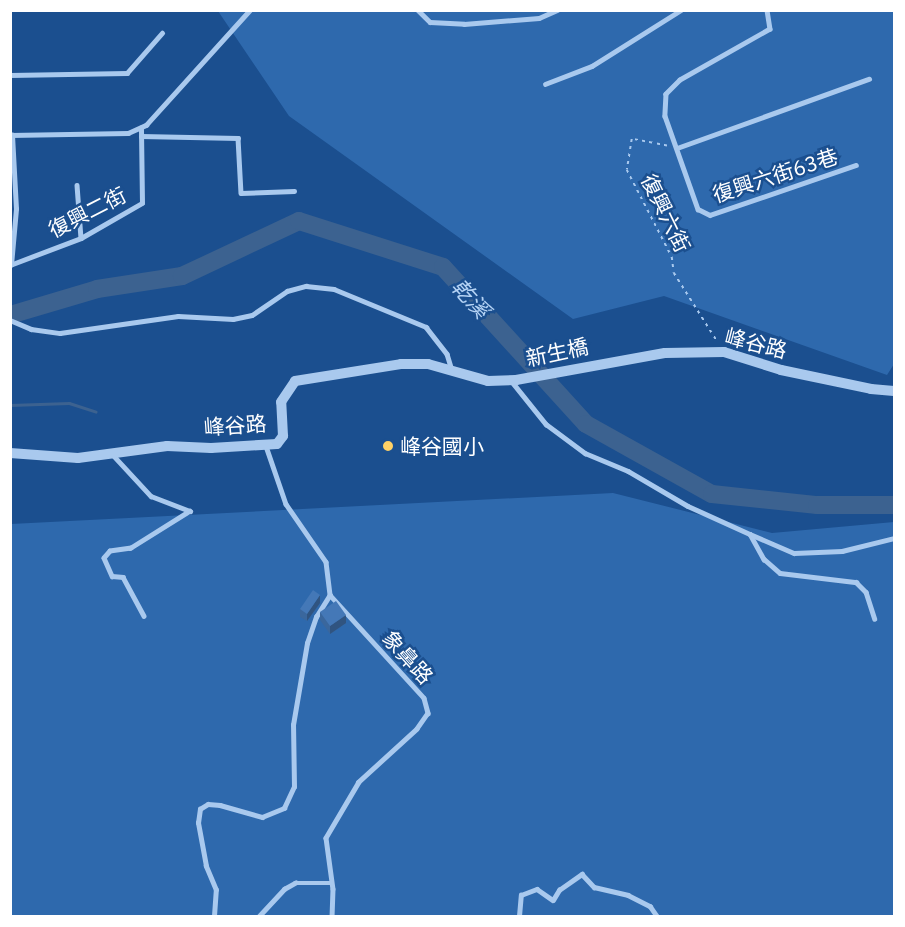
<!DOCTYPE html>
<meta charset="utf-8">
<style>
body{margin:0}
#map{position:relative;width:905px;height:927px;overflow:hidden;background:#1b4f8f;font-family:"IBM Plex Sans","Noto Sans TC",sans-serif}
div>[style]{position:absolute}
.green>*{inset:0;background:#2e69ad}
.stream>*{height:3px;margin:-1.5px;padding:0 1.5px;transform-origin:1.5px;border-radius:1.5px;background:#3c6290}
.river>*{height:18px;margin:-9px;padding:0 9px;transform-origin:9px;border-radius:9px;background:#3c6290}
.path>*{height:1.5px;margin-top:-0.75px;transform-origin:0;background:repeating-linear-gradient(90deg,#a9c9ee 0 3px,transparent 0 7.5px)}
.service>*{height:4.5px;margin:-2.25px;padding:0 2.25px;transform-origin:2.25px;border-radius:2.25px;background:#a9c9ee}
.tertiary>*{height:10px;margin:-5px;padding:0 5px;transform-origin:5px;border-radius:5px;background:#a9c9ee}
.wall>*{inset:0;background:#3a679d}
.shaded-wall>*{inset:0;background:#305480}
.building>*{inset:0;background:#4478b7}
.dots>*{width:16px;height:16px;translate:-50% -50%;box-sizing:border-box;border:3px solid #1b4f8f;border-radius:50%}
span{translate:-50% -50%;white-space:nowrap;text-align:center;line-height:1.15;-webkit-text-stroke:5px #1b4f8f;paint-order:stroke}
.street-label{font-size:21px;color:#fff}
.poi-label{font-size:21px;color:#fff}
.left{translate:0 -50%;text-align:left}
.water-label{font-size:22px;color:#b5d3f5;font-style:italic}
.frame{position:absolute;inset:0;border:12px solid #fff;pointer-events:none}
</style>
<div id="map">
<div class="green">
<i style="clip-path:polygon(218px 11px,894px 11px,894px 364px,887px 375px,664px 296px,573px 319px,289px 116px)"></i>
<i style="clip-path:polygon(613px 493px,772px 533px,894px 522px,894px 916px,11px 916px,11px 524px)"></i>
</div>
<div class="stream">
<i style="left:10px;top:405px;width:59px;rotate:-1.9deg"></i>
<i style="left:69px;top:403px;width:28px;rotate:18deg"></i>
</div>
<div class="river">
<i style="left:10px;top:315px;width:91px;rotate:-16.6deg"></i>
<i style="left:97px;top:289px;width:86px;rotate:-8.7deg"></i>
<i style="left:182px;top:276px;width:129px;rotate:-25.2deg"></i>
<i style="left:299px;top:221px;width:151px;rotate:17.7deg"></i>
<i style="left:443px;top:267px;width:212px;rotate:47.7deg"></i>
<i style="left:586px;top:424px;width:144px;rotate:29.1deg"></i>
<i style="left:712px;top:494px;width:106px;rotate:6deg"></i>
<i style="left:817px;top:505px;width:77px"></i>
</div>
<div class="path">
<i style="left:667px;top:146px;width:36px;rotate:-169deg"></i>
<i style="left:632px;top:139px;width:31px;rotate:99deg"></i>
<i style="left:627px;top:170px;width:98px;rotate:62.7deg"></i>
<i style="left:672px;top:257px;width:16px;rotate:83deg"></i>
<i style="left:674px;top:273px;width:80px;rotate:57.7deg"></i>
</div>
<div class="service">
<i style="left:418px;top:10px;width:17px;rotate:45deg"></i>
<i style="left:430px;top:22px;width:34px;rotate:3deg"></i>
<i style="left:464px;top:24px;width:75px;rotate:-4.6deg"></i>
<i style="left:539px;top:18px;width:20px;rotate:-24deg"></i>
<i style="left:767px;top:10px;width:19px;rotate:81deg"></i>
<i style="left:770px;top:29px;width:103px;rotate:150.5deg"></i>
<i style="left:680px;top:80px;width:20px;rotate:135deg"></i>
<i style="left:666px;top:94px;width:22px;rotate:93deg"></i>
<i style="left:665px;top:116px;width:99px;rotate:70.5deg"></i>
<i style="left:698px;top:209px;width:13px;rotate:27deg"></i>
<i style="left:710px;top:215px;width:154px;rotate:-18.9deg"></i>
<i style="left:10px;top:75px;width:117px;rotate:-1deg"></i>
<i style="left:127px;top:73px;width:53px;rotate:-48.8deg"></i>
<i style="left:545px;top:84px;width:50px;rotate:-21deg"></i>
<i style="left:592px;top:66px;width:105px;rotate:-32.2deg"></i>
<i style="left:10px;top:135px;width:118px;rotate:-1deg"></i>
<i style="left:128px;top:133px;width:20px;rotate:-24deg"></i>
<i style="left:146px;top:125px;width:155px;rotate:-47.9deg"></i>
<i style="left:141px;top:136px;width:97px;rotate:1.2deg"></i>
<i style="left:238px;top:138px;width:55px;rotate:86.9deg"></i>
<i style="left:241px;top:193px;width:53px;rotate:-2.2deg"></i>
<i style="left:677px;top:148px;width:204px;rotate:-19.8deg"></i>
<i style="left:77px;top:185px;width:53px;rotate:85.7deg"></i>
<i style="left:10px;top:265px;width:76px;rotate:-20.8deg"></i>
<i style="left:81px;top:238px;width:70px;rotate:-29.8deg"></i>
<i style="left:142px;top:203px;width:75px;rotate:-90.8deg"></i>
<i style="left:11px;top:265px;width:56px;rotate:-84.9deg"></i>
<i style="left:16px;top:209px;width:74px;rotate:-93.1deg"></i>
<i style="left:10px;top:320px;width:23px;rotate:23deg"></i>
<i style="left:31px;top:329px;width:29px;rotate:8deg"></i>
<i style="left:60px;top:333px;width:119px;rotate:-8.2deg"></i>
<i style="left:178px;top:316px;width:55px;rotate:3.1deg"></i>
<i style="left:233px;top:319px;width:19px;rotate:-12deg"></i>
<i style="left:252px;top:315px;width:42px;rotate:-34.4deg"></i>
<i style="left:287px;top:291px;width:20px;rotate:-15deg"></i>
<i style="left:306px;top:286px;width:28px;rotate:6deg"></i>
<i style="left:334px;top:289px;width:100px;rotate:22.4deg"></i>
<i style="left:426px;top:327px;width:34px;rotate:52deg"></i>
<i style="left:447px;top:354px;width:17px;rotate:73deg"></i>
<i style="left:513px;top:383px;width:53px;rotate:51.2deg"></i>
<i style="left:546px;top:424px;width:49px;rotate:36.6deg"></i>
<i style="left:585px;top:453px;width:47px;rotate:22.7deg"></i>
<i style="left:628px;top:471px;width:69px;rotate:30.3deg"></i>
<i style="left:688px;top:506px;width:68px;rotate:24.3deg"></i>
<i style="left:750px;top:534px;width:29px;rotate:61deg"></i>
<i style="left:764px;top:559px;width:21px;rotate:41deg"></i>
<i style="left:780px;top:573px;width:77px;rotate:6.8deg"></i>
<i style="left:856px;top:582px;width:14px;rotate:45deg"></i>
<i style="left:866px;top:592px;width:28px;rotate:72deg"></i>
<i style="left:266px;top:446px;width:61px;rotate:71deg"></i>
<i style="left:286px;top:504px;width:70px;rotate:55.4deg"></i>
<i style="left:326px;top:562px;width:33px;rotate:83deg"></i>
<i style="left:330px;top:595px;width:139px;rotate:47.6deg"></i>
<i style="left:424px;top:698px;width:16px;rotate:75deg"></i>
<i style="left:428px;top:713px;width:19px;rotate:125deg"></i>
<i style="left:417px;top:729px;width:79px;rotate:137.6deg"></i>
<i style="left:359px;top:782px;width:65px;rotate:120.5deg"></i>
<i style="left:326px;top:838px;width:51px;rotate:82.2deg"></i>
<i style="left:333px;top:889px;width:27px;rotate:92deg"></i>
<i style="left:113px;top:455px;width:56px;rotate:47.2deg"></i>
<i style="left:151px;top:496px;width:42px;rotate:21deg"></i>
<i style="left:190px;top:511px;width:70px;rotate:147.9deg"></i>
<i style="left:131px;top:548px;width:21px;rotate:172deg"></i>
<i style="left:110px;top:551px;width:9px;rotate:131deg"></i>
<i style="left:104px;top:558px;width:20px;rotate:66deg"></i>
<i style="left:112px;top:576px;width:11px;rotate:5deg"></i>
<i style="left:123px;top:577px;width:44px;rotate:61.7deg"></i>
<i style="left:750px;top:534px;width:48px;rotate:23.4deg"></i>
<i style="left:794px;top:553px;width:48px;rotate:-2.4deg"></i>
<i style="left:842px;top:551px;width:54px;rotate:-14deg"></i>
<i style="left:214px;top:916px;width:26px;rotate:-86deg"></i>
<i style="left:216px;top:890px;width:26px;rotate:-113deg"></i>
<i style="left:206px;top:866px;width:44px;rotate:-100.5deg"></i>
<i style="left:198px;top:823px;width:14px;rotate:-82deg"></i>
<i style="left:200px;top:809px;width:9px;rotate:-32deg"></i>
<i style="left:208px;top:804px;width:12px;rotate:5deg"></i>
<i style="left:220px;top:805px;width:44px;rotate:15.9deg"></i>
<i style="left:262px;top:817px;width:24px;rotate:-22deg"></i>
<i style="left:284px;top:808px;width:23px;rotate:-65deg"></i>
<i style="left:294px;top:787px;width:62px;rotate:-90.9deg"></i>
<i style="left:293px;top:725px;width:83px;rotate:-80.3deg"></i>
<i style="left:307px;top:643px;width:28px;rotate:-71deg"></i>
<i style="left:316px;top:617px;width:26px;rotate:-58deg"></i>
<i style="left:259px;top:916px;width:37px;rotate:-47deg"></i>
<i style="left:284px;top:889px;width:13px;rotate:-29deg"></i>
<i style="left:295px;top:883px;width:36px"></i>
<i style="left:519px;top:916px;width:21px;rotate:-85deg"></i>
<i style="left:521px;top:895px;width:17px;rotate:-21deg"></i>
<i style="left:537px;top:889px;width:19px;rotate:35deg"></i>
<i style="left:553px;top:900px;width:12px;rotate:-59deg"></i>
<i style="left:559px;top:890px;width:28px;rotate:-35deg"></i>
<i style="left:582px;top:874px;width:18px;rotate:47deg"></i>
<i style="left:594px;top:887px;width:35px;rotate:13deg"></i>
<i style="left:628px;top:895px;width:25px;rotate:27deg"></i>
<i style="left:650px;top:906px;width:12px;rotate:55deg"></i>
</div>
<div class="tertiary">
<i style="left:10px;top:453px;width:68px;rotate:4.2deg"></i>
<i style="left:78px;top:458px;width:90px;rotate:-7.7deg"></i>
<i style="left:167px;top:446px;width:44px;rotate:2.6deg"></i>
<i style="left:211px;top:448px;width:66px;rotate:-3.5deg"></i>
<i style="left:277px;top:444px;width:10px;rotate:-53deg"></i>
<i style="left:283px;top:436px;width:34px;rotate:-93deg"></i>
<i style="left:281px;top:402px;width:25px;rotate:-56deg"></i>
<i style="left:295px;top:381px;width:107px;rotate:-9.1deg"></i>
<i style="left:401px;top:364px;width:27px"></i>
<i style="left:428px;top:364px;width:62px;rotate:15.8deg"></i>
<i style="left:488px;top:381px;width:28px;rotate:-2deg"></i>
<i style="left:516px;top:380px;width:151px;rotate:-10.3deg"></i>
<i style="left:665px;top:353px;width:59px;rotate:-1deg"></i>
<i style="left:724px;top:352px;width:60px;rotate:17.5deg"></i>
<i style="left:781px;top:370px;width:92px;rotate:11.9deg"></i>
<i style="left:871px;top:389px;width:23px;rotate:5deg"></i>
</div>
<div class="wall">
<i style="clip-path:polygon(320px 603px,307px 621px,300px 617px,300px 609px)"></i>
<i style="clip-path:polygon(320px 612px,346px 623px,330px 634px,320px 620px)"></i>
</div>
<div class="shaded-wall">
<i style="clip-path:polygon(320px 595px,320px 603px,307px 621px,307px 614px)"></i>
<i style="clip-path:polygon(346px 615px,346px 623px,330px 634px,330px 626px)"></i>
</div>
<div class="building">
<i style="clip-path:polygon(313px 590px,320px 595px,307px 614px,300px 609px)"></i>
<i style="clip-path:polygon(336px 601px,346px 615px,330px 626px,320px 612px)"></i>
</div>
<div class="dots">
<i style="left:388px;top:446px;background:#ffd166"></i>
</div>
<div class="street-label">
<span style="left:775px;top:175px;rotate:-18deg">復興六街63巷</span>
<span style="left:87px;top:212px;rotate:-27deg">復興二街</span>
<span style="left:666px;top:213px;rotate:64deg">復興六街</span>
<span style="left:756px;top:343px;rotate:14deg">峰谷路</span>
<span style="left:557px;top:352px;rotate:-12deg">新生橋</span>
<span style="left:235px;top:425px;rotate:-4deg">峰谷路</span>
<span style="left:408px;top:657px;rotate:48deg">象鼻路</span>
</div>
<div class="poi-label">
<span class="left" style="left:400px;top:446px">峰谷國小</span>
</div>
<div class="water-label">
<span style="left:471px;top:298px;rotate:48deg">乾溪</span>
</div>
<div class="frame"></div>
</div>
